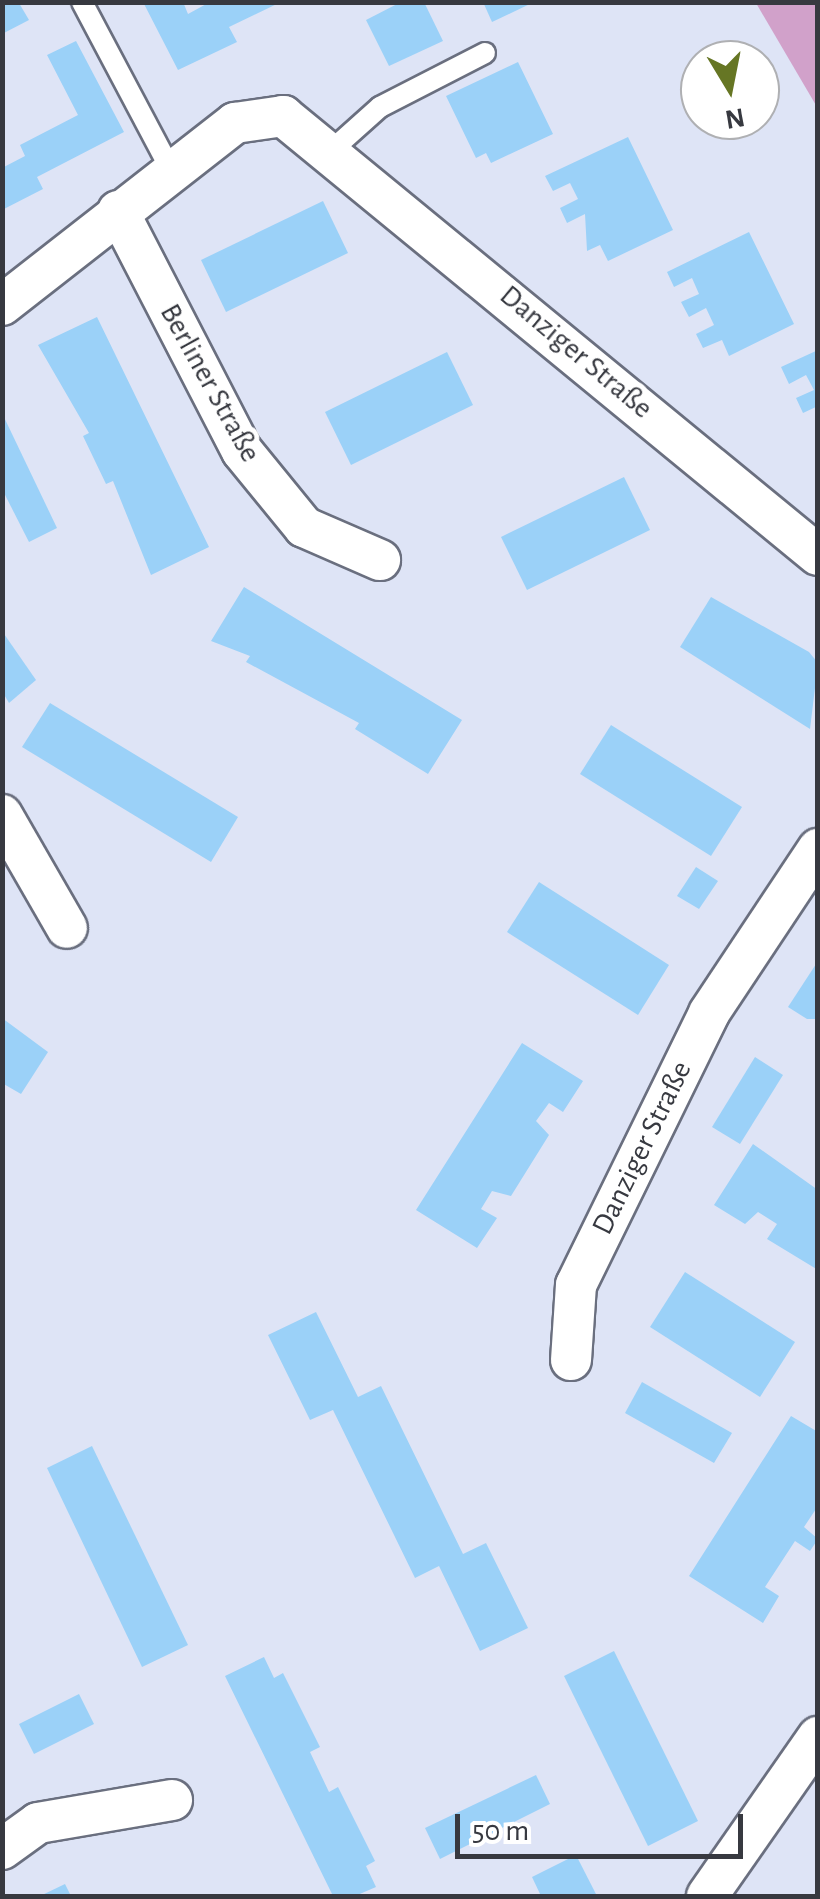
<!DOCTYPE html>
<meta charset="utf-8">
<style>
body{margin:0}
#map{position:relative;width:820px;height:1899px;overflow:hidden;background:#dee4f6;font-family:"Alegreya Sans",sans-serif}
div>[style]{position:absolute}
.forest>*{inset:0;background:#d1a1ca}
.building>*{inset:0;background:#9bd1f8}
.roads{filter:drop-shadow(2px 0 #6a6f7f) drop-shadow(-2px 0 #6a6f7f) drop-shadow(0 2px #6a6f7f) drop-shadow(0 -2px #6a6f7f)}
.lane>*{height:20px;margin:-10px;padding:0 10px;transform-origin:10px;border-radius:10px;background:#fff}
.street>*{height:40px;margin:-20px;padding:0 20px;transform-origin:20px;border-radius:20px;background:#fff}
span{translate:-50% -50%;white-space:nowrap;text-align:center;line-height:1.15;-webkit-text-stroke:10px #fff;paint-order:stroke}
.street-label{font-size:30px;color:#373940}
.frame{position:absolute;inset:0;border:5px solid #373940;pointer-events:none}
.north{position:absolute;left:680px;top:40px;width:100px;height:100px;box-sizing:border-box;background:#fff;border:2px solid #afb0b3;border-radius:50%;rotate:170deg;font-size:28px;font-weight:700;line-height:40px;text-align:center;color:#373940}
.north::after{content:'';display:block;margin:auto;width:35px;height:45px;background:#667624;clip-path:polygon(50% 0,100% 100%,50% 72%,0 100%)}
.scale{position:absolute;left:455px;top:1814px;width:288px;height:45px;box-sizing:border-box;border:5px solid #373940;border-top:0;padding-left:12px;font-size:30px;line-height:35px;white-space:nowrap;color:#373940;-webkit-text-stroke:8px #fff;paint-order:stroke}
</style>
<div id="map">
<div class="forest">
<i style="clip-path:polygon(756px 3px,817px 3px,817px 107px)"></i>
</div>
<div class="building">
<i style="clip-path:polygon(143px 2px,183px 2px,188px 14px,210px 2px,281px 2px,229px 27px,237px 42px,178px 70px)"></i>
<i style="clip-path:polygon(401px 2px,424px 2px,443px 41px,389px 66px,366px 20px)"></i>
<i style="clip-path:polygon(483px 2px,534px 2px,492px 22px)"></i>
<i style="clip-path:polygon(2px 3px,19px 3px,29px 20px,2px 34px)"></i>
<i style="clip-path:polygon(76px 41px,124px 132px,37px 177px,43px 189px,2px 210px,2px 168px,25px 156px,20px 145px,78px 115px,47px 55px)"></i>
<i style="clip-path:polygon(518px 62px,553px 134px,491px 163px,486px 153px,476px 158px,446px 96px)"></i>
<i style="clip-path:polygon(628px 137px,673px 230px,608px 261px,600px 245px,587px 251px,585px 214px,567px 223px,560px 208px,578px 199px,570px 183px,553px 191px,545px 176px)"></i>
<i style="clip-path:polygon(323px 201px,348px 253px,226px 312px,201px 260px)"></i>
<i style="clip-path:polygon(749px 232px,794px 324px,729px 356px,722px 340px,703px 348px,696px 334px,714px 325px,706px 308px,689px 317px,681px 302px,699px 294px,692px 278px,674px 287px,667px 272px)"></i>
<i style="clip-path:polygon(97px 317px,209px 547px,151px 575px,113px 481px,106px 484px,83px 436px,89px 433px,38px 345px)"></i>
<i style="clip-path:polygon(818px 350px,818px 406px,803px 413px,796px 398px,814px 390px,806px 375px,789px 384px,781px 367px)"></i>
<i style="clip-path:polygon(447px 352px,473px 405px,351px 465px,325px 412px)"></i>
<i style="clip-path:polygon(2px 413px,57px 528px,29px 542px,2px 489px)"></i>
<i style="clip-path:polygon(624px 477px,650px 530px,527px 590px,501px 537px)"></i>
<i style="clip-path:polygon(244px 587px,462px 720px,428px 774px,355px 729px,359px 723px,246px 662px,250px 656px,211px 641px)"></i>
<i style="clip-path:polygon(711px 597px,809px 652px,818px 663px,810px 729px,680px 647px)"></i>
<i style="clip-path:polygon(2px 631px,36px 680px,9px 703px,2px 691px)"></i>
<i style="clip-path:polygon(50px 703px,238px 817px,211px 862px,22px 747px)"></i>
<i style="clip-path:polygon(611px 725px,742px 807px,711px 856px,580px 774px)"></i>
<i style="clip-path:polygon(696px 867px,718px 881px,699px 909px,677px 896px)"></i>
<i style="clip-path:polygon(539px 882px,669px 965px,638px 1015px,507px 932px)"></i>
<i style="clip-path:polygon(818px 961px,818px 1019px,807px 1019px,788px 1007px)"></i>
<i style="clip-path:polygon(2px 1018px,48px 1052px,21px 1094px,2px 1083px)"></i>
<i style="clip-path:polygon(522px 1043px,583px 1081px,563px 1112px,549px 1103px,536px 1121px,549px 1135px,511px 1196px,492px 1191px,481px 1209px,497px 1218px,477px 1248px,416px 1210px)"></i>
<i style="clip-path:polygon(755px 1057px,783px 1075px,740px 1144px,712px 1127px)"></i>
<i style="clip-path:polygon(753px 1144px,818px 1190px,818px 1270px,767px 1239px,777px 1224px,758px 1212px,745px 1224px,714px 1205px)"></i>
<i style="clip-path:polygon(685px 1272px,795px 1342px,760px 1397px,650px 1327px)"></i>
<i style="clip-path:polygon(316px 1312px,358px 1397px,381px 1386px,463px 1554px,486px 1543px,528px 1628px,480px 1651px,439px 1566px,415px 1578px,333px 1410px,310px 1420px,268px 1335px)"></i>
<i style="clip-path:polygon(642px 1382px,732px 1433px,714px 1463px,625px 1413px)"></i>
<i style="clip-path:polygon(791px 1416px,818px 1432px,818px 1506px,804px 1527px,818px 1539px,810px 1551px,795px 1541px,765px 1587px,779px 1596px,763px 1623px,689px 1576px)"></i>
<i style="clip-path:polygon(92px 1446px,188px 1645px,142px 1667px,47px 1468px)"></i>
<i style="clip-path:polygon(614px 1651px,698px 1821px,648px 1846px,564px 1676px)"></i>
<i style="clip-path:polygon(264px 1657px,274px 1678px,283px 1673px,320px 1747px,310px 1752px,319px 1771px,329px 1792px,338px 1787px,375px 1861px,366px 1866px,376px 1887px,355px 1896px,333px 1896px,225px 1676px)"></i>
<i style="clip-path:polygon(79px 1694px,94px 1724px,34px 1754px,19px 1724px)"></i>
<i style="clip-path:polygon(536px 1775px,550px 1804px,440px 1859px,425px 1828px)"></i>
<i style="clip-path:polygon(576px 1855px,597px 1896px,541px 1896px,532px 1877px)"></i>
<i style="clip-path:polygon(65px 1884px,71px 1896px,40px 1896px)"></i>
</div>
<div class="roads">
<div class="lane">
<i style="left:82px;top:2px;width:190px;rotate:62.1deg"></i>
<i style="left:333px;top:149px;width:63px;rotate:-41.8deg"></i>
<i style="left:380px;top:107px;width:118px;rotate:-27.2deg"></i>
</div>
<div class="street">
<i style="left:118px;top:211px;width:270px;rotate:62.7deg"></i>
<i style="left:242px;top:451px;width:98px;rotate:50.8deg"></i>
<i style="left:304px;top:527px;width:83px;rotate:23.5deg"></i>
<i style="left:2px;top:305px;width:296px;rotate:-38deg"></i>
<i style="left:235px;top:123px;width:49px;rotate:-8.3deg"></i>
<i style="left:283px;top:116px;width:692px;rotate:39.37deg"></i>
<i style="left:2px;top:815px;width:130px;rotate:60.1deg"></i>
<i style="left:571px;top:1360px;width:75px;rotate:-86.2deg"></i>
<i style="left:576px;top:1285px;width:303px;rotate:-63.9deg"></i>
<i style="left:709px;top:1013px;width:197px;rotate:-56.4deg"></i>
<i style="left:2px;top:1849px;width:44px;rotate:-35.8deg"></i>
<i style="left:38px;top:1823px;width:136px;rotate:-9.7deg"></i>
<i style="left:707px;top:1896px;width:194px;rotate:-55.1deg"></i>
</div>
</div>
<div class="street-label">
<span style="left:576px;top:352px;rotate:40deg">Danziger Straße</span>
<span style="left:210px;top:383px;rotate:61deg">Berliner Straße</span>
<span style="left:642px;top:1148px;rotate:-64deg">Danziger Straße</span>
</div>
<div class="frame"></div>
<div class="north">N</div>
<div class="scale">50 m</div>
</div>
